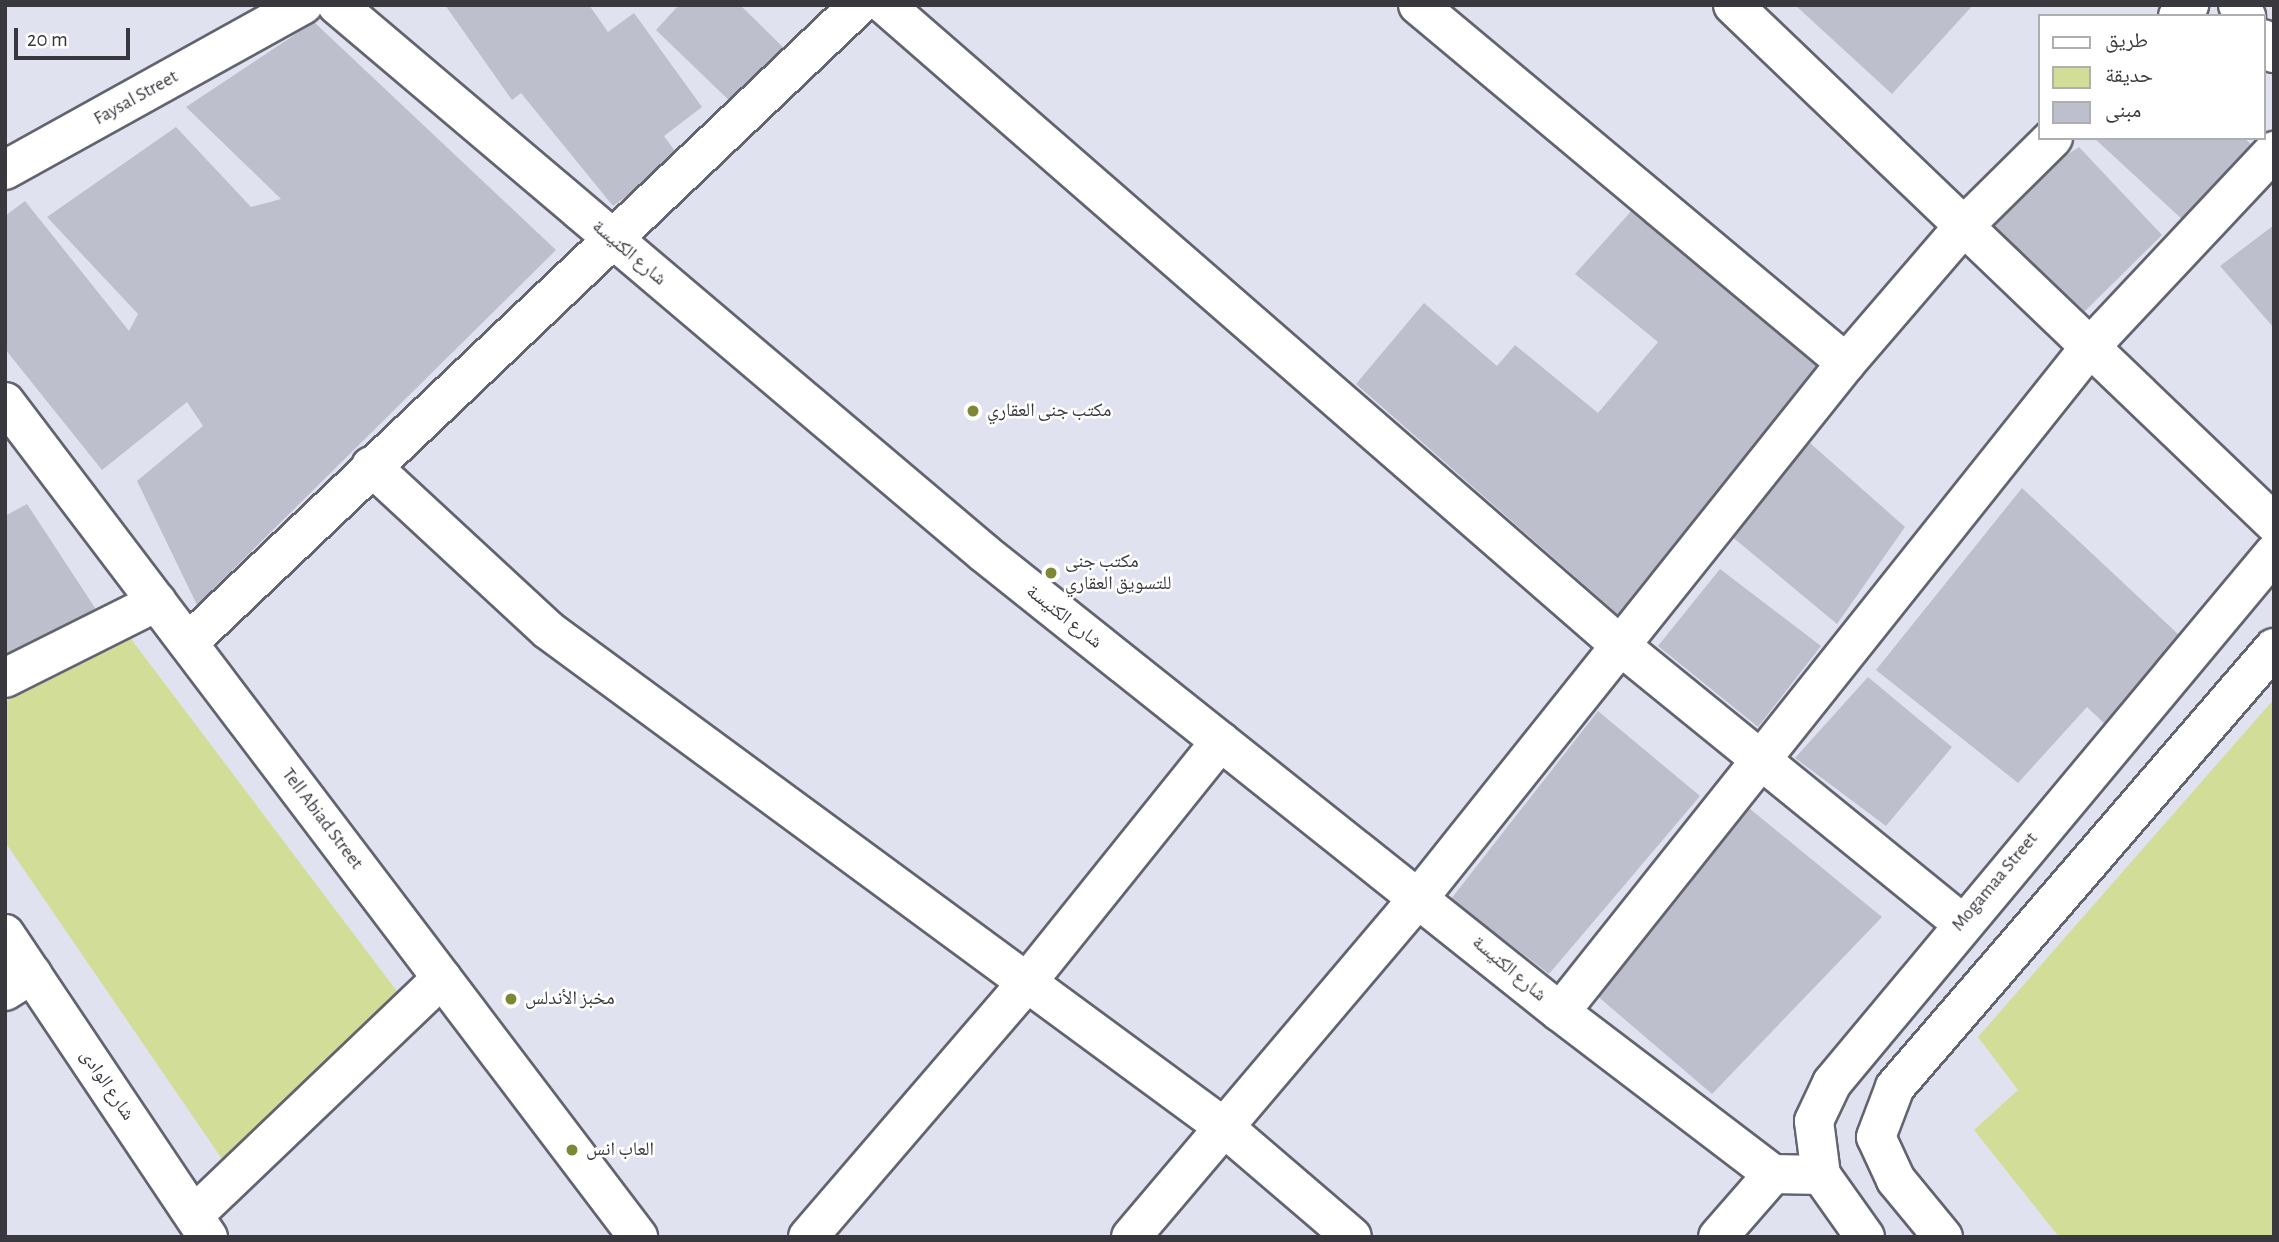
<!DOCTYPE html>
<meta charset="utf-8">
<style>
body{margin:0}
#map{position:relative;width:2279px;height:1242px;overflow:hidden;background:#e1e2f0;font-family:"Alegreya Sans","Noto Naskh Arabic",sans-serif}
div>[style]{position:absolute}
.green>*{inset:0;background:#d2dd97}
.building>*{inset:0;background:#bebfcc}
.roads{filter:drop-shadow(2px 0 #62646f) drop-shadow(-2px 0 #62646f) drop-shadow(0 2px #62646f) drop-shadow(0 -2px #62646f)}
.minor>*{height:38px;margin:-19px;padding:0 19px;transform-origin:19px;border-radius:19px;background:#fff}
.tertiary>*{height:38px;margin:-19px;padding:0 19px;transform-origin:19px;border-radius:19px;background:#fff}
.secondary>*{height:38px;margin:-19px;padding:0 19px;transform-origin:19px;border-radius:19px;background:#fff}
.primary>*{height:38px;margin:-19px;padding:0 19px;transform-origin:19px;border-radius:19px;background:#fff}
.dots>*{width:19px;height:19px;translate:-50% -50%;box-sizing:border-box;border:4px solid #fff;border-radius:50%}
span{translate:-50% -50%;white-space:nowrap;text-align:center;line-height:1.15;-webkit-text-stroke:5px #fff;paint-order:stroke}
.street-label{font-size:19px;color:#38383e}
.poi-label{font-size:19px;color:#38383e}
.left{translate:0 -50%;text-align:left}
.frame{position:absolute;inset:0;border:7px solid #38383e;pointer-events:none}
.legend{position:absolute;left:2038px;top:14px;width:228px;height:126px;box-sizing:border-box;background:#fff;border:2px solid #afafb2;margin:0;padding:9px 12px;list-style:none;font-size:21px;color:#38383e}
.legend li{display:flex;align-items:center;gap:14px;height:35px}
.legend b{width:35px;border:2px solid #afafb2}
.scale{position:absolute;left:14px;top:28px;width:116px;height:32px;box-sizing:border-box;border:4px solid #38383e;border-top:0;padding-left:9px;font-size:21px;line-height:24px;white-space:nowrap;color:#38383e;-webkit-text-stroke:5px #fff;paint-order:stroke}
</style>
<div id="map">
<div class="green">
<i style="clip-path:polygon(131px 639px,399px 994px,222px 1159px,5px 842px,5px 702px)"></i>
<i style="clip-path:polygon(2274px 699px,2274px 1237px,2059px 1237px,1974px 1130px,2018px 1090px,1978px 1037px)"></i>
</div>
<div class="building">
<i style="clip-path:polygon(445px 5px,589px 5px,608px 32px,634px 13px,702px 107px,664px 136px,680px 158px,613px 206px,521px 93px,512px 100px)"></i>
<i style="clip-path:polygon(679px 5px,740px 5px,790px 54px,737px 108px,656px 30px)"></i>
<i style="clip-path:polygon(1795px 5px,1973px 5px,1892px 94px)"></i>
<i style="clip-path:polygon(314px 22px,556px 250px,197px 605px,137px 481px,203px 426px,187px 402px,102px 470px,5px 349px,5px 216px,25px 201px,129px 331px,138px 314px,47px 217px,176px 127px,251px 207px,281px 199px,186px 107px)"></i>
<i style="clip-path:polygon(2094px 138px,2244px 138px,2252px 145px,2184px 221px)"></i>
<i style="clip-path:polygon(2079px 147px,2162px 235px,2081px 315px,1974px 216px)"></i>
<i style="clip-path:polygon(1634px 208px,1820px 363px,1623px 619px,1356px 384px,1424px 303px,1497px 366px,1515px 345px,1598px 413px,1658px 342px,1575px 274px)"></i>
<i style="clip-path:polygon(2274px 225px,2274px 328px,2220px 266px)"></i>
<i style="clip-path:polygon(1810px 443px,1905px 527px,1837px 624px,1730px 535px)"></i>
<i style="clip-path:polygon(2022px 488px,2179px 635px,2107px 726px,2087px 707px,2018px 783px,1876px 670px)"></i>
<i style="clip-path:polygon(27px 504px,99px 614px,5px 659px,5px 516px)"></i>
<i style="clip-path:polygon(1720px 569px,1821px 646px,1758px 727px,1658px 646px)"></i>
<i style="clip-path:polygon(1868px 677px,1952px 747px,1886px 826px,1795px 758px)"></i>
<i style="clip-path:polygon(1598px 711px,1700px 796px,1549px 974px,1451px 899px)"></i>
<i style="clip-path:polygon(1749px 808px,1882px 917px,1712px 1094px,1595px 994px)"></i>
</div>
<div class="roads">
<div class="minor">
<i style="left:337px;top:5px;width:848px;rotate:40.26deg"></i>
<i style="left:984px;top:553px;width:737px;rotate:38.55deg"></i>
<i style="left:1560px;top:1012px;width:268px;rotate:37.3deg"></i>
<i style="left:1773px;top:1174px;width:48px;rotate:1.2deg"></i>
<i style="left:885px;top:5px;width:977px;rotate:41.06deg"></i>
<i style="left:1622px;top:647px;width:436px;rotate:39.1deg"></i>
<i style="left:1418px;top:5px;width:558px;rotate:39.91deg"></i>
<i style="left:1733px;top:5px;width:749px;rotate:43.76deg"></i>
<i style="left:2178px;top:16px;width:16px;rotate:-45deg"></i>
<i style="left:371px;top:466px;width:241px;rotate:42.8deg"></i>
<i style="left:548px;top:630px;width:840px;rotate:36.34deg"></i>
<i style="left:1225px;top:1128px;width:167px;rotate:40.6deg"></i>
<i style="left:188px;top:643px;width:926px;rotate:-43.56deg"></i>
<i style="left:5px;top:678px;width:170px;rotate:-26.6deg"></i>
<i style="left:5px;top:991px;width:32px;rotate:-32deg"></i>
<i style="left:1560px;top:1012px;width:850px;rotate:-51.45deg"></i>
<i style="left:2090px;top:347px;width:269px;rotate:-46.8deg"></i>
<i style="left:194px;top:1215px;width:343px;rotate:-43.7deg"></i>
<i style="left:808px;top:1237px;width:336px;rotate:-49.3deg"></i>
<i style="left:1027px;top:982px;width:309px;rotate:-51.2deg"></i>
<i style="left:1131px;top:1237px;width:448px;rotate:-49.7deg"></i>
<i style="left:1421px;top:895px;width:681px;rotate:-51.38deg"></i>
<i style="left:1846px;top:363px;width:181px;rotate:-49.3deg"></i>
<i style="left:1964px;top:226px;width:125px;rotate:-44.7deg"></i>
<i style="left:1718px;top:1237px;width:84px;rotate:-48.9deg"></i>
</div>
<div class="tertiary">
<i style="left:5px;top:934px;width:365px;rotate:56.2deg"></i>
</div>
<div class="secondary">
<i style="left:5px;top:170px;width:341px;rotate:-29deg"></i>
<i style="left:5px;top:402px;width:1048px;rotate:52.83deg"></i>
<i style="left:1865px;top:1237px;width:76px;rotate:-125.4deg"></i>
<i style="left:1821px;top:1175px;width:54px;rotate:-97.4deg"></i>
<i style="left:1814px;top:1121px;width:42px;rotate:-64.7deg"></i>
<i style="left:1832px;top:1083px;width:690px;rotate:-50.17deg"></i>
<i style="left:1943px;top:1237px;width:74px;rotate:-129.5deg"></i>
<i style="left:1896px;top:1180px;width:47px;rotate:-114.9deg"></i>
<i style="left:1876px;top:1137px;width:53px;rotate:-69.2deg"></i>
<i style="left:1895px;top:1087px;width:580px;rotate:-49.2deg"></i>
</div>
<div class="primary">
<i style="left:2238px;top:5px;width:14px;rotate:54deg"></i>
<i style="left:2263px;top:39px;width:18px;rotate:52deg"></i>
</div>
</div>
<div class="dots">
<i style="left:973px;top:411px;background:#7d8734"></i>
<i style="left:1051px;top:573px;background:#7d8734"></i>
<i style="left:511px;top:999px;background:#7d8734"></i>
<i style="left:572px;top:1150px;background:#7d8734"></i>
</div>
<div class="street-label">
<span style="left:136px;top:98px;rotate:-29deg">Faysal Street</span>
<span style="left:629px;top:253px;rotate:40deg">شارع الكنيسة</span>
<span style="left:1064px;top:617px;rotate:38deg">شارع الكنيسة</span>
<span style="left:322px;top:819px;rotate:53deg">Tell Abiad Street</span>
<span style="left:1995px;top:882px;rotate:-50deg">Mogamaa Street</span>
<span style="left:1509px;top:969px;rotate:40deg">شارع الكنيسة</span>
<span style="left:107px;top:1085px;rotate:56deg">شارع الوادى</span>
</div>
<div class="poi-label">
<span class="left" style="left:987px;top:411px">مكتب جنى العقاري</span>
<span class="left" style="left:1065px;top:573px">مكتب جنى<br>للتسويق العقاري</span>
<span class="left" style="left:525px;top:999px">مخبز الأندلس</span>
<span class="left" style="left:586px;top:1150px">العاب انس</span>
</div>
<div class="frame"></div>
<ul class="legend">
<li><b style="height:9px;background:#fff"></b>طريق</li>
<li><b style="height:19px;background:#d2dd97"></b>حديقة</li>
<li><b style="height:19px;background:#bebfcc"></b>مبنى</li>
</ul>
<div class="scale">20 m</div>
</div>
